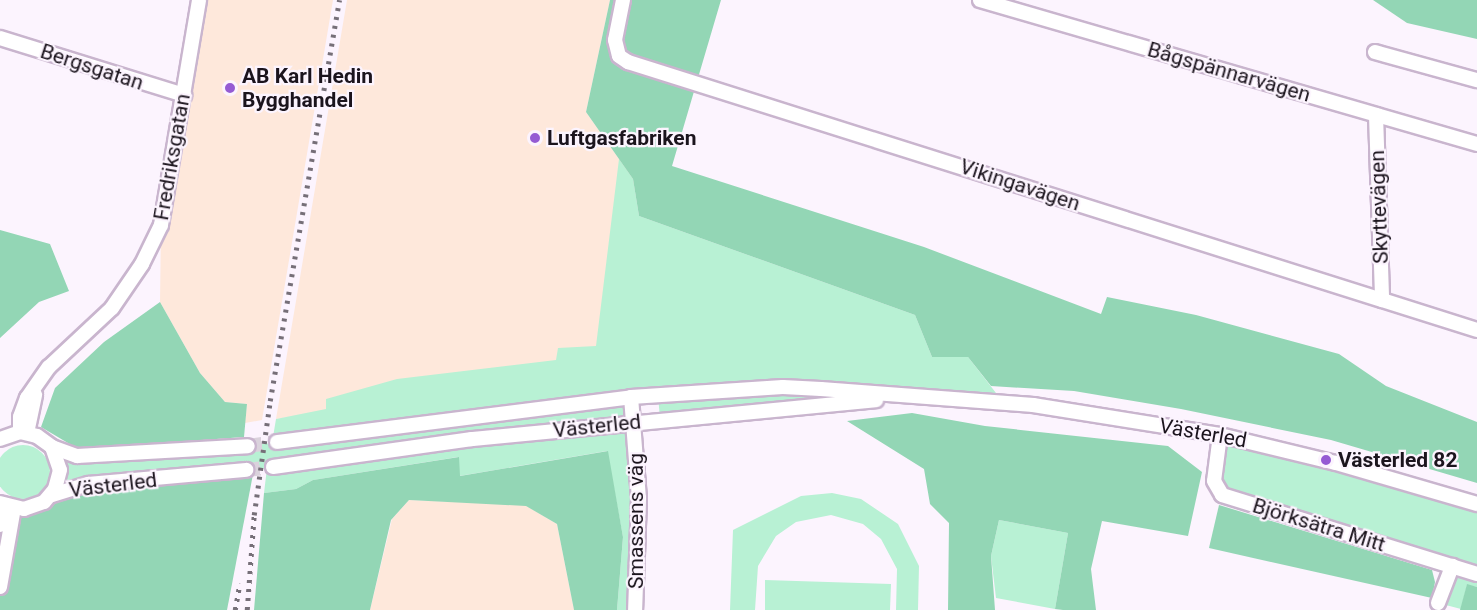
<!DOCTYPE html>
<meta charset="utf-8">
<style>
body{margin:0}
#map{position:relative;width:1477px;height:610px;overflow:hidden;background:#fcf4fe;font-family:Roboto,sans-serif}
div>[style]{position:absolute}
.industrial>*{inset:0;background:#fee8db}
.green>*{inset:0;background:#b8f1d4}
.round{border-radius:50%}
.forest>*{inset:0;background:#93d6b5}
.minor-tunnel>*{height:14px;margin-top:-7px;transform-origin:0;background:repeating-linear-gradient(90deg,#dad2dc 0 14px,transparent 0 21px)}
.roads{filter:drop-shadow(2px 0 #c9b5ce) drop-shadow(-2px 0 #c9b5ce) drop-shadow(0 2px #c9b5ce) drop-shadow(0 -2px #c9b5ce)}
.minor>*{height:14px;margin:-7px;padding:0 7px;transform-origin:7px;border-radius:7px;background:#fff}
.rail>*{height:4.5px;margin-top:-2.25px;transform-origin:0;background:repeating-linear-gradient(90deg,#766f78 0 3px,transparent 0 9px)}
.dots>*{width:16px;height:16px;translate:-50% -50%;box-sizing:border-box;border:3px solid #fcf4fe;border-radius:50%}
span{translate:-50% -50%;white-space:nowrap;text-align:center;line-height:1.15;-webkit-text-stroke:4.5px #fcf4fe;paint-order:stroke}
.street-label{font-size:21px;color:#1b141d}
.poi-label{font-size:21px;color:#1b141d;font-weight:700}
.left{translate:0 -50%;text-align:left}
</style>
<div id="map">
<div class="industrial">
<i style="clip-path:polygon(199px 0,333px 0,262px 420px,245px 423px,247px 404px,225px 402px,200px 373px,160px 302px,161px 225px)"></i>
<i style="clip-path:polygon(347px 0,610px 0,586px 112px,633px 179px,656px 358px,276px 419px)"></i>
<i style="clip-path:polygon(409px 500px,525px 505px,557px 524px,574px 610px,370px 610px,392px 519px)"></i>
</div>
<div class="green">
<i style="clip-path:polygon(619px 159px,633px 179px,639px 216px,915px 315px,932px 357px,968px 357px,1003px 402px,922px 397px,660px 419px,658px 395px,631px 397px,635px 610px,617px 610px,623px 537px,607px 451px,459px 476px,458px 457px,313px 480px,296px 489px,264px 493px,267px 468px,52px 495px,65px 453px,216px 449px,272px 443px,276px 419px,326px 409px,326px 399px,397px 379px,556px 360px,558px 348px,596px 346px)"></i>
<i style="clip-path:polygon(1220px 435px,1477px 504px,1477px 574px,1215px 488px)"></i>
<i class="round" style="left:-4px;top:445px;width:54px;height:54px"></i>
<i style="clip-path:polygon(832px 493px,861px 499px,898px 524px,919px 566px,918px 610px,896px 610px,897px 569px,881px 539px,863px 524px,831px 515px,796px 522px,776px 536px,758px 566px,755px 610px,730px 610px,733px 530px,801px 496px)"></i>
<i style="clip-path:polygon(999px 520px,1068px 533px,1055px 609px,996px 598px,991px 556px)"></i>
<i style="clip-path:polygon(1449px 574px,1477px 582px,1477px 587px,1467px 585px,1461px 609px,1438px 603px)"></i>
<i style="clip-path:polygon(765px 580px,891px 584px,890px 610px,765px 610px)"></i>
</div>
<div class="forest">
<i style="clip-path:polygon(610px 0,721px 0,672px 166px,924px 247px,1101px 314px,1107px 297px,1196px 315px,1339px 354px,1386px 386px,1477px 422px,1477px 483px,1331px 440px,1181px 409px,1074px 391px,991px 386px,968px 357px,932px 357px,915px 315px,639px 216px,633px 179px,586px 112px)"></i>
<i style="clip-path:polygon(1373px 0,1477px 0,1477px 39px,1407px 23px)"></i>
<i style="clip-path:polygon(0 230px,50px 244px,69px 291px,39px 302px,0 338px)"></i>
<i style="clip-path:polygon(160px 302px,200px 373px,225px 402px,247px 404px,244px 437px,78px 449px,41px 427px,55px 388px,104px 342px)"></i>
<i style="clip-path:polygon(912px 413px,985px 426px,1168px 446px,1202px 472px,1188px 536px,1102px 521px,1091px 569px,1096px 610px,1063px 610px,1055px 609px,1068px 533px,999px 520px,991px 556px,995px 610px,948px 610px,949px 523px,930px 504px,924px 469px,847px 421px)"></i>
<i style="clip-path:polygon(608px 451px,623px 537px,617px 610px,574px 610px,557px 524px,526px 506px,409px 500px,391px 520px,370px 610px,254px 610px,264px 493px,296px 489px,313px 480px,459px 457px,460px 476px)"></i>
<i style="clip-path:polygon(254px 469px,227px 610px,0 610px,0 587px,14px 508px,52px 495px)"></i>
<i style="clip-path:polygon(1219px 505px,1432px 570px,1435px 582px,1432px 598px,1209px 548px)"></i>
<i style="clip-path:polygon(1467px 584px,1477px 587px,1477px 610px,1460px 610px)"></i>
</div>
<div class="minor-tunnel">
<i style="left:248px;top:446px;width:29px;rotate:-8deg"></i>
<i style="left:246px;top:470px;width:27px;rotate:-6deg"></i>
</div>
<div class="roads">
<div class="minor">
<i style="left:623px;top:0;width:41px;rotate:101.3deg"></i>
<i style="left:615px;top:40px;width:16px;rotate:76deg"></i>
<i style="left:619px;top:56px;width:11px;rotate:34deg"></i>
<i style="left:628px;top:62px;width:890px;rotate:17.52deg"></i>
<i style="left:980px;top:0;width:517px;rotate:16.16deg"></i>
<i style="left:0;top:38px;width:193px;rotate:17.2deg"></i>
<i style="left:1375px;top:52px;width:106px;rotate:15.4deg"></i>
<i style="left:1376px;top:115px;width:185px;rotate:88.1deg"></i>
<i style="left:631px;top:397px;width:101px;rotate:85.5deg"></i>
<i style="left:639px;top:498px;width:112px;rotate:92deg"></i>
<i style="left:20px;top:432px;width:15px;rotate:-90deg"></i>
<i style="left:20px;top:417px;width:20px;rotate:-70deg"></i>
<i style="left:27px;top:398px;width:38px;rotate:-55deg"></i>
<i style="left:49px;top:367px;width:86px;rotate:-43.1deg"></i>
<i style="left:112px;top:308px;width:53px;rotate:-55.7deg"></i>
<i style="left:142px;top:264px;width:43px;rotate:-64deg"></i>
<i style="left:161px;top:225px;width:228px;rotate:-80.4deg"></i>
<i style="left:27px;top:433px;width:39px;rotate:-78deg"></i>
<i style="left:1220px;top:435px;width:46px;rotate:97.4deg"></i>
<i style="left:1214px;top:481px;width:16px;rotate:60deg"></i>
<i style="left:1222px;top:495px;width:267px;rotate:17.2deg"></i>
<i style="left:0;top:439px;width:21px;rotate:-19deg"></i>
<i style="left:20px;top:432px;width:17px;rotate:13deg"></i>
<i style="left:37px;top:436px;width:19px;rotate:36deg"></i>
<i style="left:52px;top:447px;width:24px;rotate:71deg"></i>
<i style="left:60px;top:470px;width:20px;rotate:105deg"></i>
<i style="left:55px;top:489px;width:17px;rotate:130deg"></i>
<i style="left:44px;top:502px;width:21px;rotate:161deg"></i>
<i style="left:24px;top:509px;width:25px;rotate:-166deg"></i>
<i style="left:277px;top:442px;width:357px;rotate:-7.2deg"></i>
<i style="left:631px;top:397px;width:152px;rotate:-3.8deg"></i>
<i style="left:783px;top:387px;width:38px;rotate:3deg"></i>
<i style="left:821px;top:389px;width:213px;rotate:4.3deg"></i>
<i style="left:1033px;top:405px;width:189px;rotate:9.1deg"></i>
<i style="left:1220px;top:435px;width:119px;rotate:13.6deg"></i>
<i style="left:1336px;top:463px;width:147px;rotate:16.2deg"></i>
<i style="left:52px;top:447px;width:27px;rotate:20deg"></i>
<i style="left:77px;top:456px;width:171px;rotate:-3.3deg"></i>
<i style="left:273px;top:467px;width:201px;rotate:-8deg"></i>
<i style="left:472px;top:439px;width:406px;rotate:-5.5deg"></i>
<i style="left:52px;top:495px;width:38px;rotate:-17deg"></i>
<i style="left:88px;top:484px;width:159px;rotate:-5.1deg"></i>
<i style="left:0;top:525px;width:21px;rotate:-82deg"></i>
<i style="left:0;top:587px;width:80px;rotate:-80deg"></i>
<i style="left:1438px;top:603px;width:40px;rotate:-69deg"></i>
</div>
</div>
<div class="rail">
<i style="left:235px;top:610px;width:27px;rotate:-80deg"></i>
<i style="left:247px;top:610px;width:95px;rotate:-85.8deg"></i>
<i style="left:254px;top:515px;width:115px;rotate:-82deg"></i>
<i style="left:270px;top:401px;width:407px;rotate:-80.2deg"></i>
</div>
<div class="dots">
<i style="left:230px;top:88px;background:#955bd3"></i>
<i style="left:535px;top:138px;background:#955bd3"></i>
<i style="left:1326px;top:460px;background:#955bd3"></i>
</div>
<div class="street-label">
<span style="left:92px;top:67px;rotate:18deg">Bergsgatan</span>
<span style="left:1229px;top:72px;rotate:16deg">Bågspännarvägen</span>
<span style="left:172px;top:157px;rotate:-80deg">Fredriksgatan</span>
<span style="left:1020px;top:185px;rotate:18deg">Vikingavägen</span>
<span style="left:1379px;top:207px;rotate:-92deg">Skyttevägen</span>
<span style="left:597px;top:426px;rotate:-6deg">Västerled</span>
<span style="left:1203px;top:433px;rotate:10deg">Västerled</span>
<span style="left:113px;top:485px;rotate:-7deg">Västerled</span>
<span style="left:636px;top:521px;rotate:-90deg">Smassens väg</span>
<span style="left:1319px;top:525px;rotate:17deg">Björksätra Mitt</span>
</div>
<div class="poi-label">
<span class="left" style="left:242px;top:88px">AB Karl Hedin<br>Bygghandel</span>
<span class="left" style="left:547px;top:138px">Luftgasfabriken</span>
<span class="left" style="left:1338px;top:460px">Västerled 82</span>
</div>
</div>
